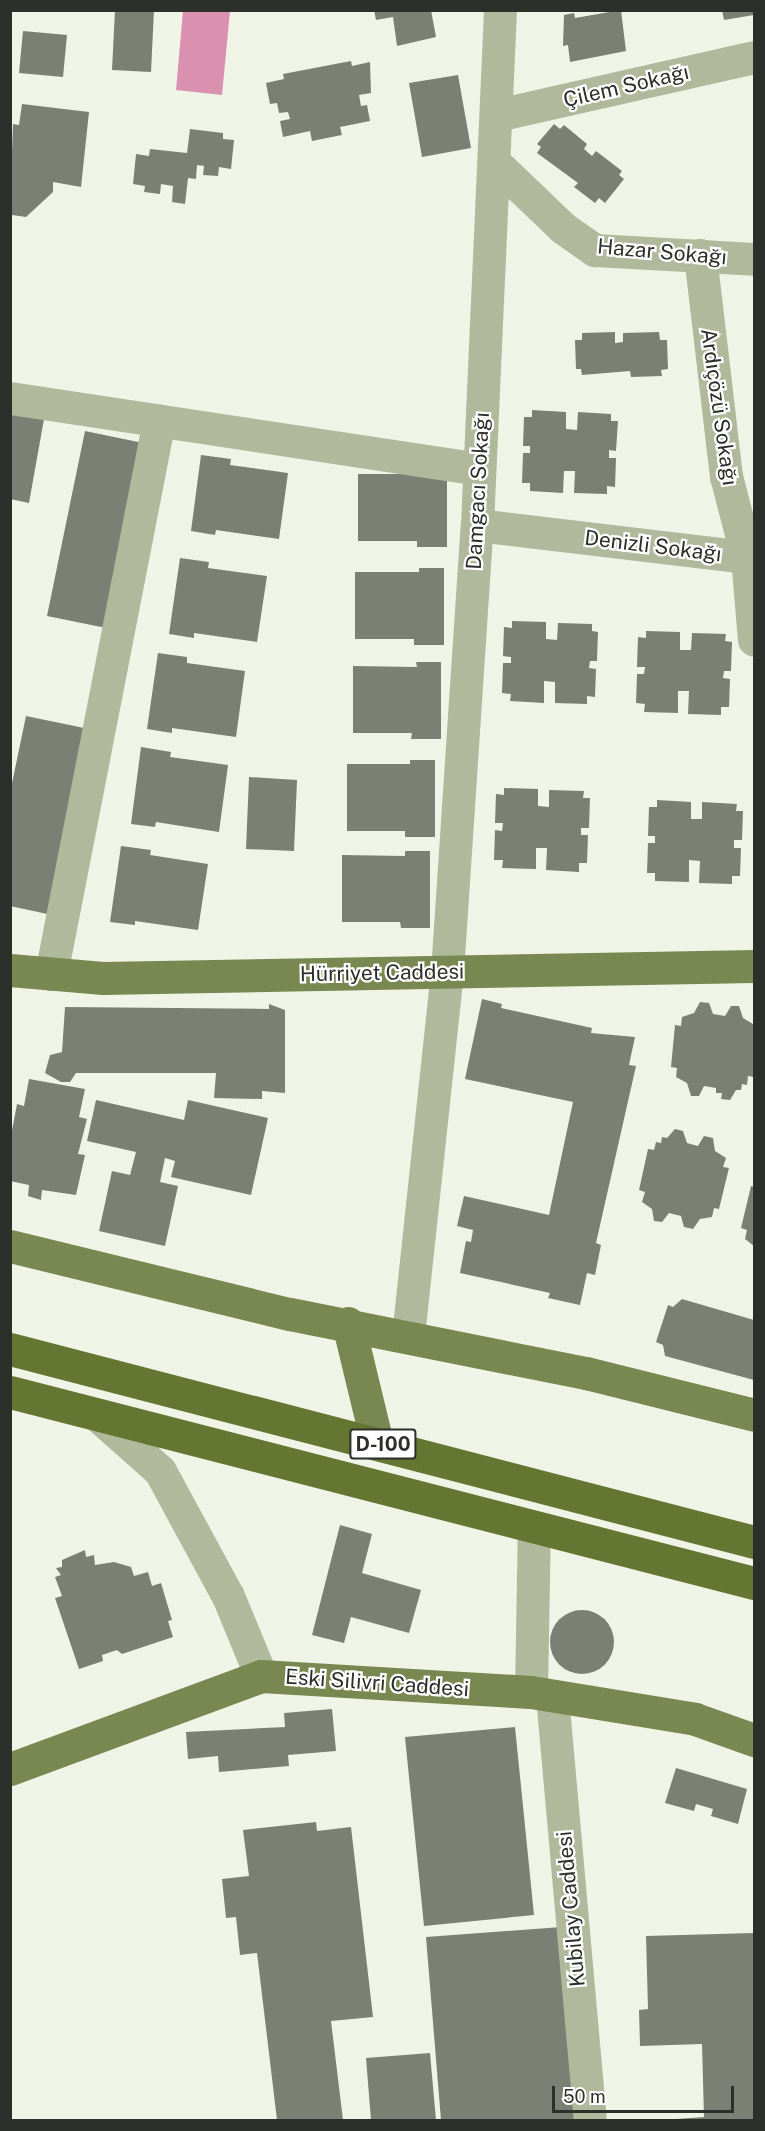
<!DOCTYPE html>
<meta charset="utf-8">
<style>
body{margin:0}
#map{position:relative;width:765px;height:2131px;overflow:hidden;background:#f0f4e7;font-family:"Public Sans",sans-serif}
div>[style]{position:absolute}
.water>*{inset:0;background:#d991af}
.building>*{inset:0;background:#7c8074}
.round{border-radius:50%}
.minor>*{height:33px;margin:-16.5px;padding:0 16.5px;transform-origin:16.5px;border-radius:16.5px;background:#b0b99b}
.major>*{height:33px;margin:-16.5px;padding:0 16.5px;transform-origin:16.5px;border-radius:16.5px;background:#798850}
.highway>*{height:33px;margin:-16.5px;padding:0 16.5px;transform-origin:16.5px;border-radius:16.5px;background:#657632}
span{translate:-50% -50%;white-space:nowrap;text-align:center;line-height:1.15;-webkit-text-stroke:4.5px #fff;paint-order:stroke}
.shield-label span{padding:2px 4px;background:#fff;border:2px solid;border-radius:4px;-webkit-text-stroke-width:0}
.shield-label{font-size:20px;color:#2d2f2a;font-weight:700}
.street-label{font-size:21px;color:#2d2f2a}
.frame{position:absolute;inset:0;border:12px solid #2d2f2a;pointer-events:none}
.scale{position:absolute;left:552px;top:2086px;width:182px;height:27px;box-sizing:border-box;border:3px solid #2d2f2a;border-top:0;padding-left:8px;font-size:18px;line-height:21px;white-space:nowrap;color:#2d2f2a;-webkit-text-stroke:4px #fff;paint-order:stroke}
</style>
<div id="map">
<div class="water">
<i style="clip-path:polygon(183px 11px,230px 11px,222px 95px,176px 90px)"></i>
</div>
<div class="building">
<i style="clip-path:polygon(115px 10px,154px 10px,151px 72px,112px 70px)"></i>
<i style="clip-path:polygon(374px 10px,431px 10px,436px 37px,397px 46px,393px 17px,376px 20px)"></i>
<i style="clip-path:polygon(621px 10px,626px 51px,570px 62px,568px 45px,563px 46px,564px 15px,574px 13px,575px 18px)"></i>
<i style="clip-path:polygon(722px 10px,754px 10px,754px 15px,724px 20px)"></i>
<i style="clip-path:polygon(23px 31px,67px 35px,63px 77px,19px 73px)"></i>
<i style="clip-path:polygon(351px 61px,352px 66px,370px 62px,371px 93px,359px 95px,361px 106px,367px 105px,370px 121px,340px 127px,342px 135px,312px 141px,310px 131px,283px 137px,280px 121px,290px 119px,288px 112px,279px 113px,277px 103px,270px 104px,266px 83px,284px 79px,283px 74px)"></i>
<i style="clip-path:polygon(458px 75px,471px 148px,422px 157px,409px 83px)"></i>
<i style="clip-path:polygon(22px 104px,89px 112px,81px 187px,53px 182px,53px 192px,26px 217px,12px 215px,10px 207px,13px 124px,19px 125px)"></i>
<i style="clip-path:polygon(554px 124px,560px 129px,564px 125px,587px 144px,584px 149px,592px 156px,596px 151px,622px 171px,619px 175px,624px 179px,605px 203px,599px 198px,595px 203px,574px 187px,578px 183px,537px 153px,541px 147px,537px 144px)"></i>
<i style="clip-path:polygon(190px 129px,223px 133px,223px 139px,234px 140px,231px 169px,219px 167px,218px 176px,203px 175px,204px 166px,197px 165px,196px 179px,188px 178px,185px 204px,172px 202px,173px 186px,161px 184px,160px 194px,144px 192px,145px 186px,133px 184px,136px 154px,149px 156px,150px 149px,187px 153px)"></i>
<i style="clip-path:polygon(615px 332px,615px 343px,623px 342px,623px 333px,659px 332px,660px 340px,667px 340px,668px 369px,661px 370px,662px 376px,631px 377px,630px 371px,582px 375px,581px 369px,576px 369px,575px 340px,582px 340px,582px 333px)"></i>
<i style="clip-path:polygon(532px 410px,566px 412px,566px 429px,577px 430px,578px 412px,611px 414px,611px 421px,618px 421px,616px 451px,609px 450px,609px 458px,616px 458px,615px 487px,607px 486px,607px 494px,574px 493px,575px 471px,564px 471px,563px 493px,530px 491px,530px 483px,522px 483px,523px 453px,530px 453px,530px 446px,523px 446px,524px 417px,532px 417px)"></i>
<i style="clip-path:polygon(10px 413px,44px 419px,29px 503px,10px 499px)"></i>
<i style="clip-path:polygon(85px 431px,148px 444px,111px 629px,47px 616px)"></i>
<i style="clip-path:polygon(201px 455px,231px 459px,230px 465px,288px 473px,279px 539px,216px 530px,215px 535px,191px 531px)"></i>
<i style="clip-path:polygon(447px 470px,447px 547px,417px 547px,417px 541px,358px 541px,358px 474px,422px 474px)"></i>
<i style="clip-path:polygon(180px 558px,209px 562px,208px 568px,267px 576px,257px 642px,194px 633px,194px 638px,169px 634px)"></i>
<i style="clip-path:polygon(419px 568px,444px 568px,444px 645px,414px 645px,414px 639px,355px 639px,355px 572px,419px 572px)"></i>
<i style="clip-path:polygon(512px 621px,546px 622px,546px 639px,557px 640px,558px 623px,592px 624px,592px 631px,598px 632px,597px 661px,590px 661px,589px 668px,596px 669px,595px 697px,587px 696px,587px 704px,555px 703px,555px 682px,544px 681px,544px 703px,510px 701px,511px 694px,502px 693px,503px 663px,511px 663px,511px 657px,503px 656px,504px 627px,512px 628px)"></i>
<i style="clip-path:polygon(646px 631px,680px 632px,680px 650px,691px 650px,692px 633px,726px 634px,725px 641px,732px 642px,731px 671px,724px 671px,723px 678px,730px 679px,729px 707px,721px 707px,721px 715px,688px 714px,689px 691px,678px 691px,678px 713px,644px 712px,645px 704px,636px 703px,637px 674px,644px 674px,645px 667px,637px 667px,638px 637px,646px 638px)"></i>
<i style="clip-path:polygon(158px 653px,187px 657px,187px 663px,245px 671px,236px 737px,172px 728px,172px 733px,147px 729px)"></i>
<i style="clip-path:polygon(416px 662px,441px 662px,441px 739px,411px 739px,412px 733px,353px 733px,353px 666px,417px 667px)"></i>
<i style="clip-path:polygon(26px 716px,89px 729px,52px 915px,10px 906px,10px 793px)"></i>
<i style="clip-path:polygon(141px 747px,171px 752px,170px 757px,228px 765px,219px 832px,156px 822px,155px 827px,131px 824px)"></i>
<i style="clip-path:polygon(410px 760px,435px 760px,435px 837px,405px 837px,405px 831px,347px 831px,347px 764px,410px 764px)"></i>
<i style="clip-path:polygon(249px 777px,297px 780px,294px 851px,246px 849px)"></i>
<i style="clip-path:polygon(504px 788px,538px 789px,538px 806px,549px 807px,549px 790px,584px 791px,583px 798px,590px 798px,589px 828px,581px 828px,581px 835px,588px 835px,587px 863px,579px 863px,579px 872px,546px 870px,547px 848px,536px 848px,536px 869px,502px 868px,503px 860px,494px 860px,495px 830px,502px 831px,503px 823px,495px 823px,496px 794px,504px 795px)"></i>
<i style="clip-path:polygon(657px 800px,691px 802px,691px 819px,702px 819px,702px 802px,737px 804px,736px 811px,743px 811px,742px 840px,734px 840px,734px 848px,741px 848px,740px 876px,732px 876px,732px 884px,699px 883px,700px 861px,689px 860px,689px 882px,655px 881px,655px 873px,647px 873px,648px 843px,655px 843px,655px 836px,648px 836px,649px 807px,657px 807px)"></i>
<i style="clip-path:polygon(121px 846px,151px 850px,150px 855px,208px 864px,198px 930px,135px 921px,135px 925px,110px 922px)"></i>
<i style="clip-path:polygon(405px 851px,430px 851px,430px 928px,401px 928px,400px 922px,342px 922px,342px 855px,405px 856px)"></i>
<i style="clip-path:polygon(482px 999px,502px 1004px,501px 1008px,592px 1028px,591px 1033px,635px 1037px,629px 1065px,636px 1066px,596px 1243px,601px 1245px,595px 1275px,587px 1273px,580px 1305px,548px 1298px,550px 1293px,460px 1273px,466px 1241px,471px 1242px,473px 1230px,457px 1226px,464px 1196px,549px 1215px,573px 1102px,465px 1079px)"></i>
<i style="clip-path:polygon(700px 1002px,709px 1003px,713px 1014px,725px 1016px,731px 1006px,739px 1006px,743px 1018px,753px 1024px,754px 1077px,748px 1076px,747px 1085px,742px 1084px,741px 1090px,736px 1090px,730px 1100px,721px 1099px,722px 1093px,716px 1093px,716px 1088px,704px 1086px,699px 1096px,691px 1096px,687px 1083px,676px 1077px,677px 1068px,671px 1067px,675px 1025px,681px 1026px,682px 1017px,694px 1013px)"></i>
<i style="clip-path:polygon(269px 1004px,285px 1010px,285px 1093px,262px 1091px,262px 1099px,214px 1098px,216px 1073px,76px 1073px,70px 1082px,61px 1082px,45px 1073px,50px 1055px,62px 1052px,65px 1007px,269px 1009px)"></i>
<i style="clip-path:polygon(29px 1079px,85px 1089px,79px 1117px,87px 1119px,78px 1154px,85px 1155px,76px 1195px,42px 1190px,41px 1200px,28px 1196px,29px 1185px,10px 1181px,10px 1141px,17px 1104px,24px 1106px)"></i>
<i style="clip-path:polygon(96px 1100px,184px 1120px,188px 1100px,268px 1118px,251px 1195px,171px 1177px,175px 1161px,165px 1158px,160px 1182px,178px 1186px,165px 1246px,99px 1231px,112px 1171px,130px 1175px,136px 1152px,87px 1141px)"></i>
<i style="clip-path:polygon(675px 1129px,683px 1131px,687px 1143px,698px 1146px,704px 1136px,713px 1138px,715px 1151px,726px 1158px,723px 1167px,729px 1168px,719px 1209px,714px 1208px,712px 1217px,700px 1219px,693px 1229px,684px 1227px,681px 1216px,669px 1213px,662px 1222px,654px 1221px,652px 1209px,642px 1202px,645px 1192px,639px 1190px,648px 1149px,654px 1150px,656px 1142px,661px 1143px,662px 1137px,667px 1138px)"></i>
<i style="clip-path:polygon(751px 1186px,754px 1187px,754px 1246px,745px 1239px,747px 1230px,741px 1228px)"></i>
<i style="clip-path:polygon(682px 1299px,754px 1320px,754px 1380px,665px 1356px,663px 1345px,656px 1342px,668px 1305px,673px 1307px)"></i>
<i style="clip-path:polygon(340px 1525px,372px 1534px,362px 1573px,421px 1590px,409px 1633px,351px 1617px,344px 1643px,312px 1635px)"></i>
<i style="clip-path:polygon(85px 1550px,86px 1557px,94px 1555px,95px 1565px,114px 1562px,131px 1567px,134px 1576px,148px 1572px,152px 1586px,161px 1583px,172px 1620px,168px 1621px,173px 1637px,122px 1654px,117px 1650px,102px 1655px,103px 1661px,79px 1669px,55px 1598px,62px 1596px,55px 1577px,61px 1575px,56px 1568px,62px 1567px,62px 1560px)"></i>
<i class="round" style="left:550px;top:1610px;width:64px;height:64px"></i>
<i style="clip-path:polygon(332px 1709px,336px 1751px,288px 1755px,289px 1766px,219px 1772px,218px 1756px,188px 1759px,186px 1732px,285px 1727px,284px 1713px)"></i>
<i style="clip-path:polygon(515px 1727px,534px 1915px,424px 1926px,405px 1737px)"></i>
<i style="clip-path:polygon(676px 1768px,747px 1789px,738px 1824px,711px 1816px,713px 1809px,696px 1804px,694px 1811px,665px 1803px)"></i>
<i style="clip-path:polygon(316px 1822px,317px 1831px,351px 1827px,373px 2017px,331px 2021px,343px 2120px,277px 2120px,257px 1953px,240px 1955px,236px 1917px,226px 1918px,222px 1879px,249px 1876px,243px 1830px)"></i>
<i style="clip-path:polygon(561px 1927px,576px 2120px,441px 2120px,426px 1937px)"></i>
<i style="clip-path:polygon(754px 1933px,754px 2120px,662px 2120px,704px 2117px,702px 2044px,640px 2046px,639px 2010px,648px 2009px,646px 1936px)"></i>
<i style="clip-path:polygon(430px 2053px,436px 2120px,371px 2120px,366px 2058px)"></i>
</div>
<div class="minor">
<i style="left:497px;top:115px;width:263px;rotate:-12.7deg"></i>
<i style="left:494px;top:162px;width:95px;rotate:43.7deg"></i>
<i style="left:563px;top:228px;width:39px;rotate:35deg"></i>
<i style="left:595px;top:250px;width:159px;rotate:3.2deg"></i>
<i style="left:700px;top:255px;width:223px;rotate:83.3deg"></i>
<i style="left:726px;top:476px;width:84px;rotate:75.5deg"></i>
<i style="left:747px;top:557px;width:83px;rotate:85.2deg"></i>
<i style="left:10px;top:398px;width:474px;rotate:8.6deg"></i>
<i style="left:477px;top:525px;width:272px;rotate:6.8deg"></i>
<i style="left:51px;top:974px;width:564px;rotate:-78.97deg"></i>
<i style="left:408px;top:1336px;width:366px;rotate:-83.9deg"></i>
<i style="left:447px;top:972px;width:448px;rotate:-86.2deg"></i>
<i style="left:477px;top:525px;width:516px;rotate:-87.44deg"></i>
<i style="left:97px;top:1415px;width:84px;rotate:41.6deg"></i>
<i style="left:160px;top:1471px;width:142px;rotate:61.5deg"></i>
<i style="left:228px;top:1596px;width:87px;rotate:67.6deg"></i>
<i style="left:531px;top:1692px;width:165px;rotate:-89deg"></i>
<i style="left:552px;top:1696px;width:426px;rotate:84.9deg"></i>
</div>
<div class="major">
<i style="left:10px;top:970px;width:93px;rotate:4.9deg"></i>
<i style="left:103px;top:978px;width:651px;rotate:-1.06deg"></i>
<i style="left:10px;top:1246px;width:288px;rotate:13.7deg"></i>
<i style="left:290px;top:1314px;width:302px;rotate:11.3deg"></i>
<i style="left:586px;top:1373px;width:173px;rotate:14deg"></i>
<i style="left:348px;top:1323px;width:123px;rotate:76.4deg"></i>
<i style="left:10px;top:1769px;width:268px;rotate:-20.3deg"></i>
<i style="left:261px;top:1676px;width:270px;rotate:3.4deg"></i>
<i style="left:531px;top:1692px;width:166px;rotate:9.3deg"></i>
<i style="left:695px;top:1719px;width:63px;rotate:19.6deg"></i>
</div>
<div class="highway">
<i style="left:10px;top:1349px;width:769px;rotate:14.54deg"></i>
<i style="left:10px;top:1392px;width:768px;rotate:14.4deg"></i>
</div>
<div class="shield-label">
<span style="left:383px;top:1444px">D-100</span>
</div>
<div class="street-label">
<span style="left:626px;top:86px;rotate:-13deg">Çilem Sokağı</span>
<span style="left:662px;top:252px;rotate:5deg">Hazar Sokağı</span>
<span style="left:719px;top:407px;rotate:82deg">Ardıçözü Sokağı</span>
<span style="left:478px;top:491px;rotate:-87deg">Damgacı Sokağı</span>
<span style="left:653px;top:546px;rotate:7deg">Denizli Sokağı</span>
<span style="left:382px;top:973px;rotate:-1deg">Hürriyet Caddesi</span>
<span style="left:377px;top:1683px;rotate:4deg">Eski Silivri Caddesi</span>
<span style="left:571px;top:1909px;rotate:-95deg">Kubilay Caddesi</span>
</div>
<div class="frame"></div>
<div class="scale">50 m</div>
</div>
